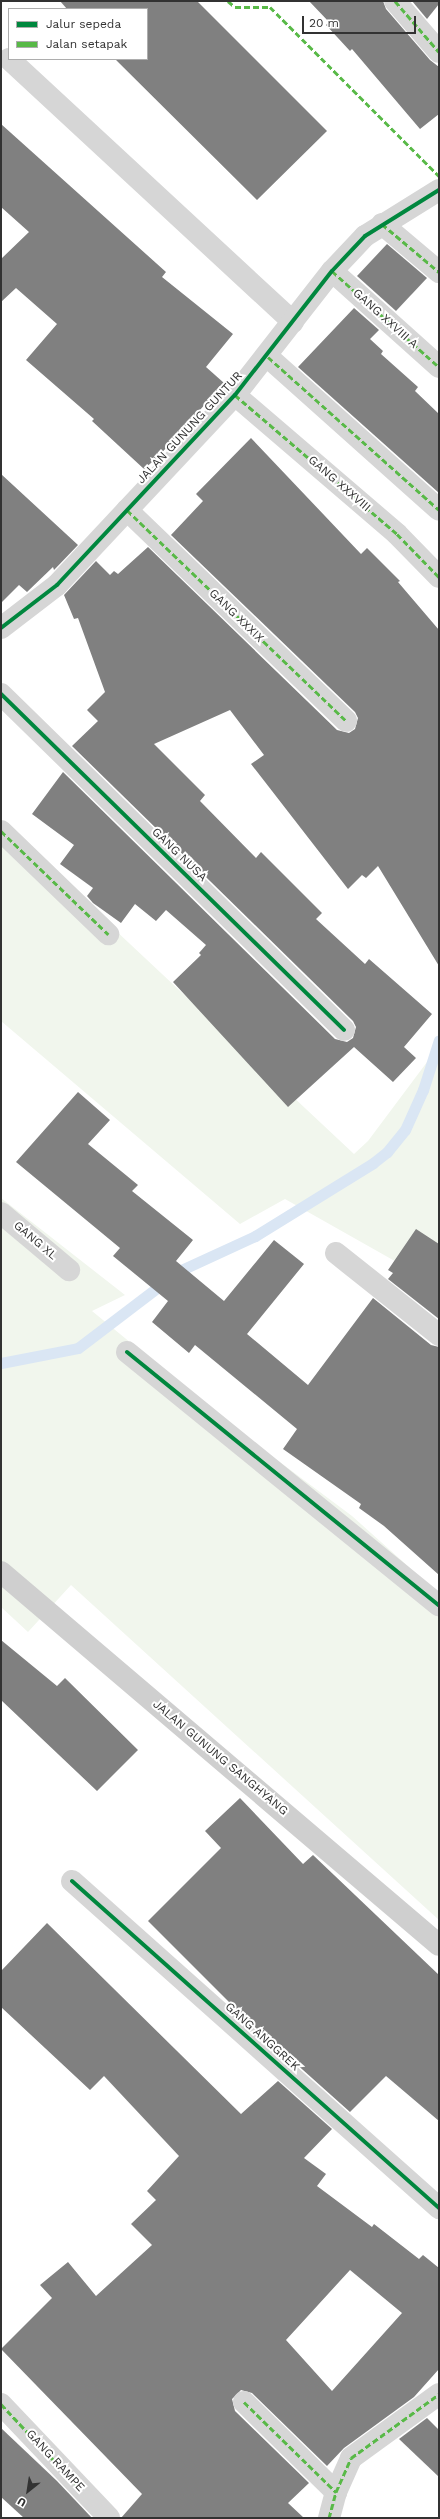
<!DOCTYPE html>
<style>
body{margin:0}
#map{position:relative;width:440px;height:2519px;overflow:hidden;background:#fff;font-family:"Work Sans",sans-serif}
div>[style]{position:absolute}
.green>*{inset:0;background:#f1f6ed}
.stream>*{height:11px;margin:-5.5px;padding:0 5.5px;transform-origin:5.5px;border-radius:5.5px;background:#dae6f4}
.building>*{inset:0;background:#808080}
.minor>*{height:22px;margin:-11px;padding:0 11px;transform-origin:11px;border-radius:11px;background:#d6d6d6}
.secondary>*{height:22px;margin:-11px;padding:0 11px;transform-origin:11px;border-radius:11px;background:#cfcfcf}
.quiet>*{height:3px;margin-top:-1.5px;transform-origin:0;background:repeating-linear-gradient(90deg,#58b947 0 6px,transparent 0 9px)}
.cycleway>*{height:4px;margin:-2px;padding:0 2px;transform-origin:2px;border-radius:2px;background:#00873e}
span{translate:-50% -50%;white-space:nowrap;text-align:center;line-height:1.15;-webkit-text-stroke:4px #fff;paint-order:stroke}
.street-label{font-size:12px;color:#323232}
.frame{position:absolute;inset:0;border:2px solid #323232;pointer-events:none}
.legend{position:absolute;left:8px;top:8px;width:140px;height:52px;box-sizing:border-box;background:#fff;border:1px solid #adadad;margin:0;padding:5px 7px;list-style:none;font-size:12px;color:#323232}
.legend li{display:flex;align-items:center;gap:8px;height:20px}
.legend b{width:20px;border:1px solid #adadad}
.north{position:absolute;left:8px;top:2471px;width:40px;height:40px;-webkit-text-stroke:3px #fff;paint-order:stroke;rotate:210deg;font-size:11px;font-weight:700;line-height:16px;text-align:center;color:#323232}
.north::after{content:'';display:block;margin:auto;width:14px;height:18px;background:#323232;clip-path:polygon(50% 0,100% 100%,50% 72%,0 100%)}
.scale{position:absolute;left:302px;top:16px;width:114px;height:18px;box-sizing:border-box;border:2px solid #323232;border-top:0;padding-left:5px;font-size:12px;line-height:14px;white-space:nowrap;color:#323232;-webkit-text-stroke:3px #fff;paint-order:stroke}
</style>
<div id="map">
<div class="green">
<i style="clip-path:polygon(1px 823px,354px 1154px,368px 1141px,439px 1046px,439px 1286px,285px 1199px,240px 1224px,1px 1021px)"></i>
<i style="clip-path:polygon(1px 1198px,125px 1295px,92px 1311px,237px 1430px,352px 1516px,439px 1594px,439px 1920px,71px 1585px,28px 1632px,1px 1607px)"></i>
</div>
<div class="stream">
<i style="left:1px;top:1363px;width:78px;rotate:-11deg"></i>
<i style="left:78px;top:1348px;width:127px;rotate:-37.3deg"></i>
<i style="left:179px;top:1271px;width:84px;rotate:-24.7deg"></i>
<i style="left:255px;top:1236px;width:139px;rotate:-31.7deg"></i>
<i style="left:373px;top:1163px;width:18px;rotate:-38deg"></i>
<i style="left:387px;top:1152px;width:28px;rotate:-51deg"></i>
<i style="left:405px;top:1130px;width:44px;rotate:-65.8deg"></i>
<i style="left:423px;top:1090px;width:52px;rotate:-72.3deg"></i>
</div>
<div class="building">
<i style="clip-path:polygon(60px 1px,197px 1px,327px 131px,257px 200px,115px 59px,147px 59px,147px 9px,67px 9px)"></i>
<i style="clip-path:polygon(309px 1px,383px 1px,386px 9px,430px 60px,439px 67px,439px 114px,420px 129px,352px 49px,350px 51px,326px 25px,329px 22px)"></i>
<i style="clip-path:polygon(412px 1px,439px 1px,439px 4px,427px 19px)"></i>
<i style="clip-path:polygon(1px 124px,166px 272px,162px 277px,233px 334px,206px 367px,224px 383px,158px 457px,144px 469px,92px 421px,94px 419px,26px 360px,57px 324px,16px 288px,1px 302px,1px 259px,29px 232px,1px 207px)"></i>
<i style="clip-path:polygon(387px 244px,427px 278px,396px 311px,357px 276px)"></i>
<i style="clip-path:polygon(354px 308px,379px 330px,370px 339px,383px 351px,381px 354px,418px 387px,415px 391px,439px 414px,439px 493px,298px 367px)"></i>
<i style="clip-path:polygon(251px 438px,361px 554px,367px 548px,400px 581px,398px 582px,439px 630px,439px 966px,378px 866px,366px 878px,362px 875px,348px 889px,251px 764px,264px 755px,230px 710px,154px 744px,205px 795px,200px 801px,256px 858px,261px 852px,322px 913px,316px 919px,365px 964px,369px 959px,432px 1014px,404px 1047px,416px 1058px,393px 1082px,354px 1047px,288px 1107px,173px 982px,201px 955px,199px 953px,206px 945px,166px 910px,156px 921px,135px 904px,121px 923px,93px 903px,87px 896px,93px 888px,60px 864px,74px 845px,32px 814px,63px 772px,335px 1039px,347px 1042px,353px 1038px,356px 1027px,353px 1021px,72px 746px,98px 721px,87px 710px,105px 692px,78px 618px,74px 619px,64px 595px,96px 561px,110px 575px,114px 571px,118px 574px,148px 547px,337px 730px,349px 733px,355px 729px,358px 718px,355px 712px,171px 535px,203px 501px,196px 494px)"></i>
<i style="clip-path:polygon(1px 474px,78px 545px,54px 570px,53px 567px,27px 592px,19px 585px,1px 603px)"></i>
<i style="clip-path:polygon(78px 1092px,110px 1120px,88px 1144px,138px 1185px,132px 1191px,193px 1240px,176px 1261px,224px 1301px,274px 1240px,304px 1264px,247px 1334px,308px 1385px,373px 1298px,431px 1345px,439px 1347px,439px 1575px,384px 1526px,359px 1508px,361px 1504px,283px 1449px,297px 1429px,195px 1345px,189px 1353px,152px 1322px,168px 1301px,113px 1256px,120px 1248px,16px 1162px)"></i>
<i style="clip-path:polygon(416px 1229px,439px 1244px,439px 1319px,388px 1279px,393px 1273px,388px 1270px)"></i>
<i style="clip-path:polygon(1px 1640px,57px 1686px,65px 1678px,138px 1750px,97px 1791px,1px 1700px)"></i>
<i style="clip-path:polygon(240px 1798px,303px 1864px,313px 1855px,439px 1975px,439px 2121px,386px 2076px,350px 2112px,246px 2019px,148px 1921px,221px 1848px,205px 1831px)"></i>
<i style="clip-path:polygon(evenodd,47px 1923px,241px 2114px,278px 2081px,332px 2129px,304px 2158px,326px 2174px,317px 2186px,372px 2227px,374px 2224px,419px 2259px,423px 2255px,439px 2268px,439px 2369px,414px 2397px,344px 2448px,327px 2466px,252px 2393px,241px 2390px,232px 2399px,235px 2411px,309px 2483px,288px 2503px,304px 2518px,121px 2518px,142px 2494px,1px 2349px,52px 2298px,40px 2285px,68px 2262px,96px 2296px,152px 2245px,131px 2224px,156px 2200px,147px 2191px,179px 2156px,104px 2076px,90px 2090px,1px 2007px,1px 1971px,47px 1923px,350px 2270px,402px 2313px,332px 2391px,286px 2340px,350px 2270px)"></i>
<i style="clip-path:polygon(427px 2418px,439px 2430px,439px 2477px,399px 2439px)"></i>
<i style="clip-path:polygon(1px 2428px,57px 2481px,92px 2518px,24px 2518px,1px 2497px)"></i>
</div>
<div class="minor">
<i style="left:395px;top:1px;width:67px;rotate:49.2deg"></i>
<i style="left:9px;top:59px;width:387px;rotate:42.8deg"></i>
<i style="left:382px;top:224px;width:75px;rotate:40.1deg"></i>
<i style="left:332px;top:271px;width:144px;rotate:41.9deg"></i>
<i style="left:268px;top:357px;width:229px;rotate:41.8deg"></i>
<i style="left:235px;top:395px;width:213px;rotate:40.6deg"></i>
<i style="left:397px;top:534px;width:60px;rotate:45.7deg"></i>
<i style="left:127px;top:510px;width:304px;rotate:43.9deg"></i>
<i style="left:1px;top:628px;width:71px;rotate:-37.5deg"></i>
<i style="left:57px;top:585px;width:260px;rotate:-46.9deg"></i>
<i style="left:235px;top:395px;width:157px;rotate:-52deg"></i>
<i style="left:332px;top:271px;width:48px;rotate:-46.7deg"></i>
<i style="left:365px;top:236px;width:87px;rotate:-31.9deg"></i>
<i style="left:1px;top:694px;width:480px;rotate:44.4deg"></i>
<i style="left:1px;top:831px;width:149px;rotate:43.9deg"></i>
<i style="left:1px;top:1213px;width:89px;rotate:40deg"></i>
<i style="left:336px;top:1253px;width:132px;rotate:38.5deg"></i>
<i style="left:127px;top:1352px;width:402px;rotate:39.1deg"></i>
<i style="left:72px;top:1881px;width:492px;rotate:41.7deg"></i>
<i style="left:244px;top:2402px;width:129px;rotate:44.4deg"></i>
<i style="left:1px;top:2404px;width:157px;rotate:46.5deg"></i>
<i style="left:329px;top:2518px;width:27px;rotate:-75deg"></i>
<i style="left:336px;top:2492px;width:37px;rotate:-66deg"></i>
<i style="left:351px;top:2458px;width:109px;rotate:-36deg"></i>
</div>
<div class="secondary">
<i style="left:1px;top:1572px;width:575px;rotate:40.42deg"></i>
</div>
<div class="quiet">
<i style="left:228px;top:1px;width:9px;rotate:41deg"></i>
<i style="left:235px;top:7px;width:35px"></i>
<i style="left:270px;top:7px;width:239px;rotate:45deg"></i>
<i style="left:395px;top:1px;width:67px;rotate:49.2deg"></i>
<i style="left:382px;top:224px;width:75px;rotate:40.1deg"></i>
<i style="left:332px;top:271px;width:144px;rotate:41.9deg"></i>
<i style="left:268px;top:357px;width:229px;rotate:41.8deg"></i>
<i style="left:235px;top:395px;width:213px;rotate:40.6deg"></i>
<i style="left:397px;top:534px;width:60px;rotate:45.7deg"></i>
<i style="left:127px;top:510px;width:304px;rotate:43.9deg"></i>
<i style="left:1px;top:831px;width:149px;rotate:43.9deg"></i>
<i style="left:244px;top:2402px;width:129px;rotate:44.4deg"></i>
<i style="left:1px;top:2404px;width:114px;rotate:46.8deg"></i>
<i style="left:329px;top:2518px;width:27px;rotate:-75deg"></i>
<i style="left:336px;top:2492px;width:37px;rotate:-66deg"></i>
<i style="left:351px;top:2458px;width:109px;rotate:-36deg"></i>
</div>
<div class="cycleway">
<i style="left:1px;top:628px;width:71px;rotate:-37.5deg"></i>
<i style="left:57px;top:585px;width:260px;rotate:-46.9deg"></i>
<i style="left:235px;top:395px;width:157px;rotate:-52deg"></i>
<i style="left:332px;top:271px;width:48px;rotate:-46.7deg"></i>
<i style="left:365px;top:236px;width:87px;rotate:-31.9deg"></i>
<i style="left:1px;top:694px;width:480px;rotate:44.4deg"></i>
<i style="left:127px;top:1352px;width:402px;rotate:39.1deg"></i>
<i style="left:72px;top:1881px;width:492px;rotate:41.7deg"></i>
</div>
<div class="street-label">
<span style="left:385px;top:319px;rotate:42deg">GANG XXVIII A</span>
<span style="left:190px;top:428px;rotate:-47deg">JALAN GUNUNG GUNTUR</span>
<span style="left:339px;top:484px;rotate:41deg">GANG XXXVIII</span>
<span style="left:236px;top:616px;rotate:44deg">GANG XXXIX</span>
<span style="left:179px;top:855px;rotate:44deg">GANG NUSA</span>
<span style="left:35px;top:1241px;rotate:40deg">GANG XL</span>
<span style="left:220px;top:1758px;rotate:40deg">JALAN GUNUNG SANGHYANG</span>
<span style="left:262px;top:2037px;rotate:42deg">GANG ANGGREK</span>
<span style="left:55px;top:2461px;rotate:47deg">GANG RAMPE</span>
</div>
<div class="frame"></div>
<ul class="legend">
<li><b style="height:5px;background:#00873e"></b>Jalur sepeda</li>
<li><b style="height:5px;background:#58b947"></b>Jalan setapak</li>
</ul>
<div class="north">U</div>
<div class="scale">20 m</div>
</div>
